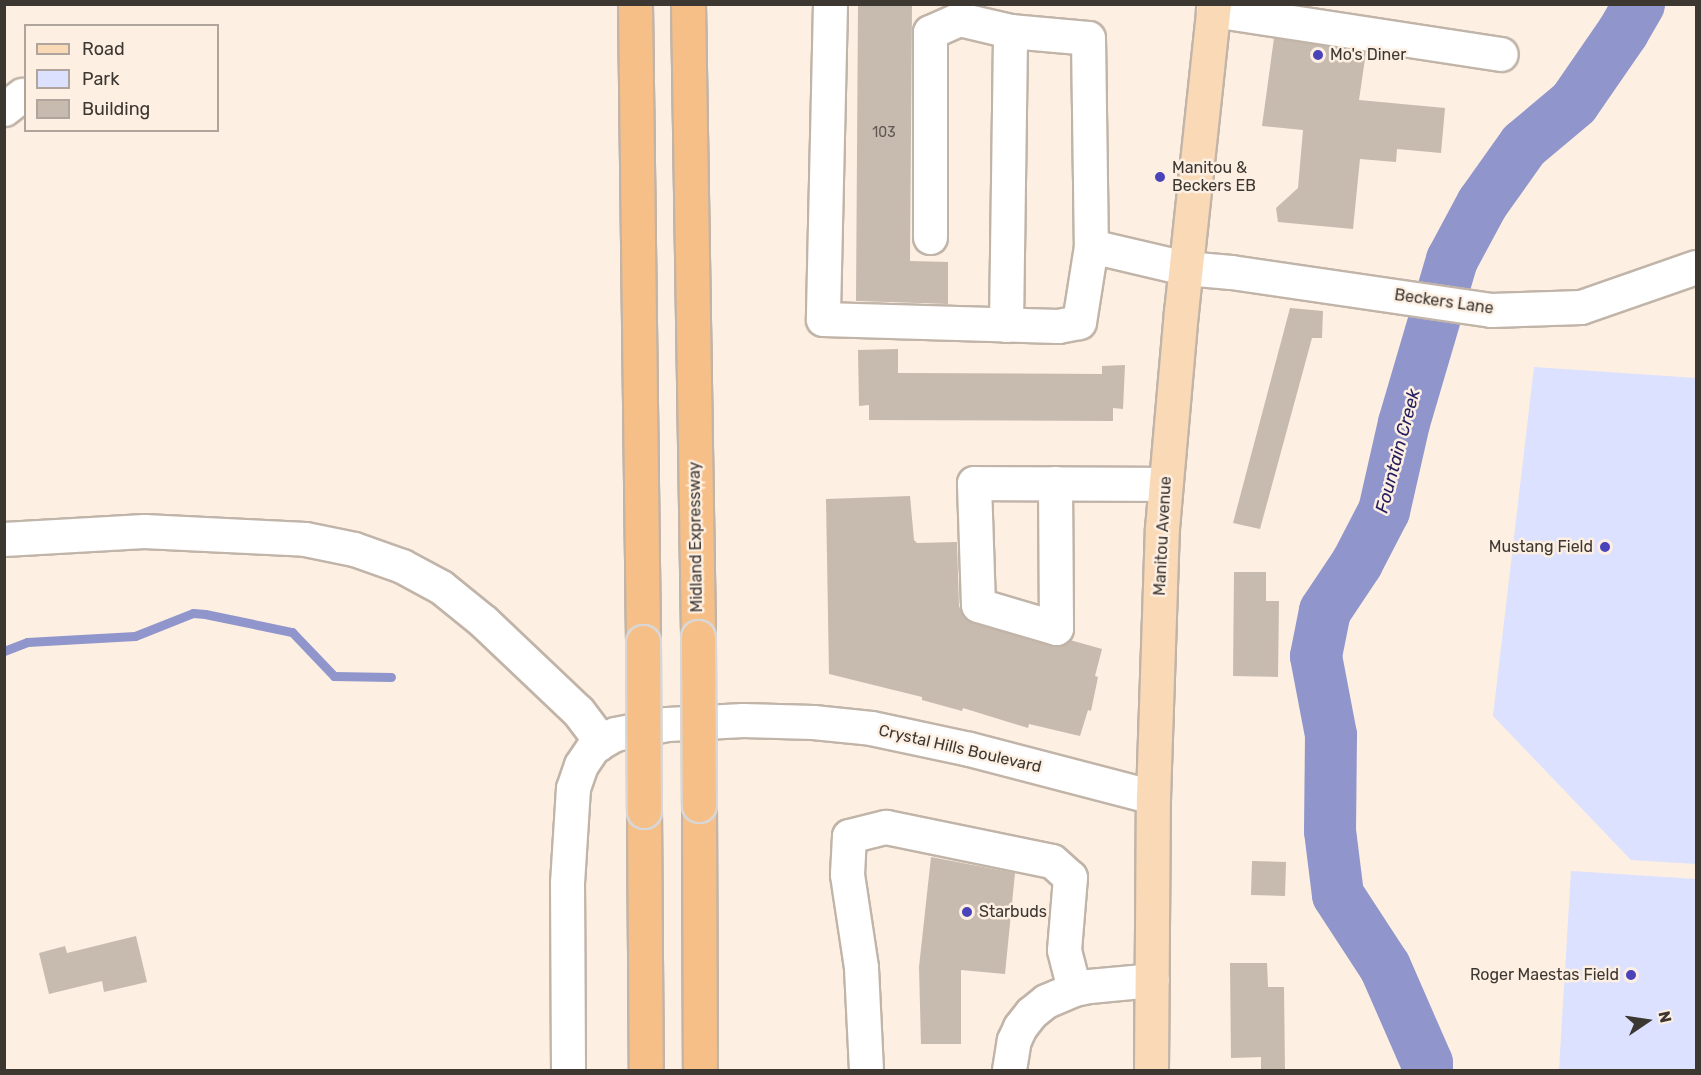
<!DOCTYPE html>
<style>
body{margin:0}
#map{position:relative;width:1701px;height:1075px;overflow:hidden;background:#fdefe2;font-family:Rubik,sans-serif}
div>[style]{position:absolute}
.green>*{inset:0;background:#dce1ff}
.stream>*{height:9px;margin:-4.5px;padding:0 4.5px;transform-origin:4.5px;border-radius:4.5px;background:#9095cc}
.river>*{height:52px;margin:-26px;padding:0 26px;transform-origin:26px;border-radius:26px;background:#9095cc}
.building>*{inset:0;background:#c7baae}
.roads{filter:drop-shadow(2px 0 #c1b4a8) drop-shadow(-2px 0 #c1b4a8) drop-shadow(0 2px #c1b4a8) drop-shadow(0 -2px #c1b4a8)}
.minor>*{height:33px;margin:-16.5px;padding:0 16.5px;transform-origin:16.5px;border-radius:16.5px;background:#fff}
.major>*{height:33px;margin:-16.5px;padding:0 16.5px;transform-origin:16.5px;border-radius:16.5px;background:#fad9b7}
.highway>*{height:33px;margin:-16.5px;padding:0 16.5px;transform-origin:16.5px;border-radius:16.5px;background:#f6bf87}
.bridges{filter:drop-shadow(2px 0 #d8d7d6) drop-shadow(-2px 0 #d8d7d6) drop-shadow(0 2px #d8d7d6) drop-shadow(0 -2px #d8d7d6)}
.highway-bridge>*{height:33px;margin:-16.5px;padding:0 16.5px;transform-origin:16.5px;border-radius:16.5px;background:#f6bf87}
.dots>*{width:16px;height:16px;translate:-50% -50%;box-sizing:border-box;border:3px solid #fdefe2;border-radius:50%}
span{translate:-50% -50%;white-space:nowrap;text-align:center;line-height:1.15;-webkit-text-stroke:5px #fdefe2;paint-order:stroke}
.number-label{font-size:14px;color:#605851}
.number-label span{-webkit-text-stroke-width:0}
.poi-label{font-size:16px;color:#3d3732}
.left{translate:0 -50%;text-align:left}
.right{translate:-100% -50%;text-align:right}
.street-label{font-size:16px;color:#3d3732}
.water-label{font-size:18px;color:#221e5e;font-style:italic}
.frame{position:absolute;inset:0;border:6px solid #3d3732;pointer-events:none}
.legend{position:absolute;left:24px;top:24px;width:195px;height:108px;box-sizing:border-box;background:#fdefe2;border:2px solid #b0a59c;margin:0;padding:8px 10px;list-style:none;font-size:18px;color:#3d3732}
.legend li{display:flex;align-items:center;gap:12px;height:30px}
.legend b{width:30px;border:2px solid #b0a59c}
.north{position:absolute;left:1617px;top:991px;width:60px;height:60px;-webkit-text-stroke:4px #fdefe2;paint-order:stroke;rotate:77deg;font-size:16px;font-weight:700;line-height:24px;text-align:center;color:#3d3732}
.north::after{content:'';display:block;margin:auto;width:21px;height:27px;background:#3d3732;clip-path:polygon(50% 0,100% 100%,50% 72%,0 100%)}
</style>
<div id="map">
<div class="green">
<i style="clip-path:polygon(1534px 367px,1696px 378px,1696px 864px,1631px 860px,1493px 716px)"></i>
<i style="clip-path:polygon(1571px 871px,1696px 879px,1696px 1070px,1559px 1070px)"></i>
</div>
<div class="stream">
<i style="left:4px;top:651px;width:25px;rotate:-21deg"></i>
<i style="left:27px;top:642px;width:108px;rotate:-3.2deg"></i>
<i style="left:135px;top:636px;width:62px;rotate:-21.6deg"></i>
<i style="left:193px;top:613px;width:12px;rotate:5deg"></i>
<i style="left:205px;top:614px;width:89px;rotate:11.7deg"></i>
<i style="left:292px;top:632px;width:61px;rotate:46.3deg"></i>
<i style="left:334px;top:676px;width:57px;rotate:1deg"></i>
</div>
<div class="river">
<i style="left:1427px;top:1070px;width:7px;rotate:-90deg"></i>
<i style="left:1427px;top:1063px;width:105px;rotate:-113.6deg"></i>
<i style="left:1385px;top:967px;width:86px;rotate:-123.1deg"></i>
<i style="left:1338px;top:895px;width:64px;rotate:-97.1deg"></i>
<i style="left:1330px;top:831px;width:96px;rotate:-89.4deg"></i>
<i style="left:1331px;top:735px;width:80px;rotate:-100.8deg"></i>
<i style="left:1316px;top:656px;width:46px;rotate:-78.7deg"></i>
<i style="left:1325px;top:611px;width:58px;rotate:-56.3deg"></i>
<i style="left:1357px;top:563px;width:59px;rotate:-62.6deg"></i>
<i style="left:1384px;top:511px;width:90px;rotate:-77.2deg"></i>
<i style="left:1404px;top:423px;width:170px;rotate:-73.6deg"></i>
<i style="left:1452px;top:260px;width:64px;rotate:-61.8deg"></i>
<i style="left:1482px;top:204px;width:72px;rotate:-54.6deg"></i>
<i style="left:1524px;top:145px;width:65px;rotate:-40deg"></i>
<i style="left:1574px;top:103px;width:86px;rotate:-55.4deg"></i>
<i style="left:1623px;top:32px;width:32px;rotate:-60deg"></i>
</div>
<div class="building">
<i style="clip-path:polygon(858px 4px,912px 4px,910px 261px,948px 262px,948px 304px,856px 301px)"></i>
<i style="clip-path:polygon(1274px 38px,1366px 52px,1359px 100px,1445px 108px,1441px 153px,1397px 149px,1396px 162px,1360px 159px,1353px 229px,1278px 222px,1276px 208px,1298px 188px,1303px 130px,1262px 126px)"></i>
<i style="clip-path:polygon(1290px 308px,1323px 311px,1322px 338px,1312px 338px,1260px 529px,1233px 523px)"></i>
<i style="clip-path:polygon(898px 349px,898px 373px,1102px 374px,1102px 366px,1125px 365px,1123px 409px,1113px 408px,1113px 421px,869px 420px,869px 405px,859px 406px,858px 350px)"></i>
<i style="clip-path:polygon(910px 496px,914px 540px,917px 543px,957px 542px,959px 606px,964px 617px,973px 623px,1051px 646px,1060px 646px,1070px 640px,1102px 649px,1095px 676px,1098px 677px,1091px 711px,1088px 710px,1080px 736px,1029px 724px,1028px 728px,963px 708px,962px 711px,922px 700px,922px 697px,829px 674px,826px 499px)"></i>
<i style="clip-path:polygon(1234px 572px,1266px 572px,1266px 601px,1279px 601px,1278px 677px,1233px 676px)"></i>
<i style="clip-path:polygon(931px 857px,1015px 873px,1005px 974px,961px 970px,961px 1044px,921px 1044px,919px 967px)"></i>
<i style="clip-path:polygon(1252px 861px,1286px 862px,1285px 896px,1251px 895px)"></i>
<i style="clip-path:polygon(136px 936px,147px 982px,104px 992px,102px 981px,49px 994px,39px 953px,65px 946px,67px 953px)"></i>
<i style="clip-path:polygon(1230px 963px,1267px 963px,1268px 987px,1284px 987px,1285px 1071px,1261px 1071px,1261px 1057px,1231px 1058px)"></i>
</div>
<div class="roads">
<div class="minor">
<i style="left:830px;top:4px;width:315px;rotate:91.3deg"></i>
<i style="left:823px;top:319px;width:235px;rotate:1.7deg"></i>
<i style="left:1058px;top:326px;width:21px;rotate:-11deg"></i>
<i style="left:1079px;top:322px;width:77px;rotate:-81deg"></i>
<i style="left:1213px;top:10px;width:291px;rotate:8.7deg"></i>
<i style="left:4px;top:109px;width:23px;rotate:-38deg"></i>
<i style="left:930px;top:237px;width:205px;rotate:-90deg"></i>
<i style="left:930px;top:32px;width:32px;rotate:-24deg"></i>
<i style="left:959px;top:19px;width:52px;rotate:13.2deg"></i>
<i style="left:1010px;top:31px;width:78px;rotate:5.1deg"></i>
<i style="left:1088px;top:38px;width:208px;rotate:89.2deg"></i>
<i style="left:1091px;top:246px;width:97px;rotate:13.2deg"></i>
<i style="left:1185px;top:268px;width:46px;rotate:5deg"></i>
<i style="left:1231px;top:272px;width:263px;rotate:8.3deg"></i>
<i style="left:1491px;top:310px;width:90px;rotate:-1.9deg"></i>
<i style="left:1581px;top:307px;width:122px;rotate:-19.2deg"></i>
<i style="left:1006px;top:325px;width:294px;rotate:-89.2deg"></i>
<i style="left:1055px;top:483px;width:145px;rotate:89.6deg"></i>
<i style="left:1056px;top:628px;width:81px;rotate:-163.6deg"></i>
<i style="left:978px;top:605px;width:122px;rotate:-91.9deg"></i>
<i style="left:974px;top:483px;width:191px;rotate:0.3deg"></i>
<i style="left:4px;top:539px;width:140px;rotate:-3.3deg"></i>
<i style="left:144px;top:531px;width:161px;rotate:2.8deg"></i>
<i style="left:305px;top:539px;width:50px;rotate:11.5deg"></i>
<i style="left:354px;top:549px;width:51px;rotate:19.5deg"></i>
<i style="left:402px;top:566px;width:44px;rotate:28.3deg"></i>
<i style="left:441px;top:587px;width:54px;rotate:39deg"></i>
<i style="left:483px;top:621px;width:131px;rotate:43.5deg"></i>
<i style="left:578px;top:711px;width:26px;rotate:53deg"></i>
<i style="left:594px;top:732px;width:13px;rotate:72deg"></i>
<i style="left:568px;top:1070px;width:187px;rotate:-90.3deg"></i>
<i style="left:567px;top:883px;width:95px;rotate:-86.4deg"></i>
<i style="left:573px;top:788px;width:24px;rotate:-71deg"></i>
<i style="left:581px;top:765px;width:23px;rotate:-56deg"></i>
<i style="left:594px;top:746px;width:24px;rotate:-30deg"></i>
<i style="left:615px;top:734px;width:53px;rotate:-10.9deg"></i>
<i style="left:667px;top:724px;width:76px;rotate:-3deg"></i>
<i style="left:743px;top:720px;width:70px;rotate:1.6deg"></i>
<i style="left:813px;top:722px;width:58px;rotate:5.9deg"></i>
<i style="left:871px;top:728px;width:100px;rotate:12.1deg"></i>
<i style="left:969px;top:749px;width:190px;rotate:14.6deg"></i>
<i style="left:866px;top:1070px;width:103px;rotate:-92.8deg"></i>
<i style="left:861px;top:967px;width:94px;rotate:-98.6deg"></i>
<i style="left:847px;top:874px;width:38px;rotate:-87deg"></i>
<i style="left:849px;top:836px;width:38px;rotate:-14deg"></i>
<i style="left:886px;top:827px;width:169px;rotate:11.6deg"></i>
<i style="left:1052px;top:861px;width:24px;rotate:42deg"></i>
<i style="left:1070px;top:877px;width:73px;rotate:94.7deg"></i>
<i style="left:1064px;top:950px;width:40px;rotate:75.6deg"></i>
<i style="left:1009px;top:1070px;width:30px;rotate:-81deg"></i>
<i style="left:1014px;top:1040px;width:14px;rotate:-65deg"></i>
<i style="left:1020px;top:1027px;width:18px;rotate:-52deg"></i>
<i style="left:1031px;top:1013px;width:19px;rotate:-39deg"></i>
<i style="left:1046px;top:1001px;width:30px;rotate:-23deg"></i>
<i style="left:1074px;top:989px;width:15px;rotate:-11deg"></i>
<i style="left:1089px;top:986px;width:63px;rotate:-5.4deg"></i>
</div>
<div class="major">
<i style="left:1151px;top:1070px;width:273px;rotate:-89.6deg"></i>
<i style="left:1153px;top:797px;width:269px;rotate:-88.1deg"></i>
<i style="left:1162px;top:528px;width:217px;rotate:-85deg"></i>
<i style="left:1181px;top:312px;width:310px;rotate:-83.9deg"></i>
</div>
<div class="highway">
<i style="left:635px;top:4px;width:638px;rotate:89.28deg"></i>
<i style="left:688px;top:4px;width:633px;rotate:89.09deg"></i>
<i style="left:699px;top:805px;width:265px;rotate:89.8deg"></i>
<i style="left:644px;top:811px;width:259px;rotate:89.6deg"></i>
</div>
</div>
<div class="bridges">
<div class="highway-bridge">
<i style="left:698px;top:637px;width:168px;rotate:89.7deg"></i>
<i style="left:643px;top:642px;width:169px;rotate:89.7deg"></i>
</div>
</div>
<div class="dots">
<i style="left:1318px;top:55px;background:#4a43b9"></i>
<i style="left:1160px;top:177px;background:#4a43b9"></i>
<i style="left:1605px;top:547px;background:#4a43b9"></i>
<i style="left:967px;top:912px;background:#4a43b9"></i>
<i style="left:1631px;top:975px;background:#4a43b9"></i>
</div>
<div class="number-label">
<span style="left:884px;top:133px">103</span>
</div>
<div class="poi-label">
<span class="left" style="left:1330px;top:55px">Mo's Diner</span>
<span class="left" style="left:1172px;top:177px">Manitou &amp;<br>Beckers EB</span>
<span class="right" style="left:1593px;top:547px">Mustang Field</span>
<span class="left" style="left:979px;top:912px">Starbuds</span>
<span class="right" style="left:1619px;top:975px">Roger Maestas Field</span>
</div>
<div class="street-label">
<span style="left:1444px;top:302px;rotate:8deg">Beckers Lane</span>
<span style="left:1163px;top:536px;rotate:-87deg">Manitou Avenue</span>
<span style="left:696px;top:537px;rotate:-91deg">Midland Expressway</span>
<span style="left:960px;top:749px;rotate:13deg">Crystal Hills Boulevard</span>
</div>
<div class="water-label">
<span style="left:1398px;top:451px;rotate:-75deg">Fountain Creek</span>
</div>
<div class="frame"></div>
<ul class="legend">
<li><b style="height:8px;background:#fad9b7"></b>Road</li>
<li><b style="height:16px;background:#dce1ff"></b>Park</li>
<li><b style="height:16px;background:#c7baae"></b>Building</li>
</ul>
<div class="north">N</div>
</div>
